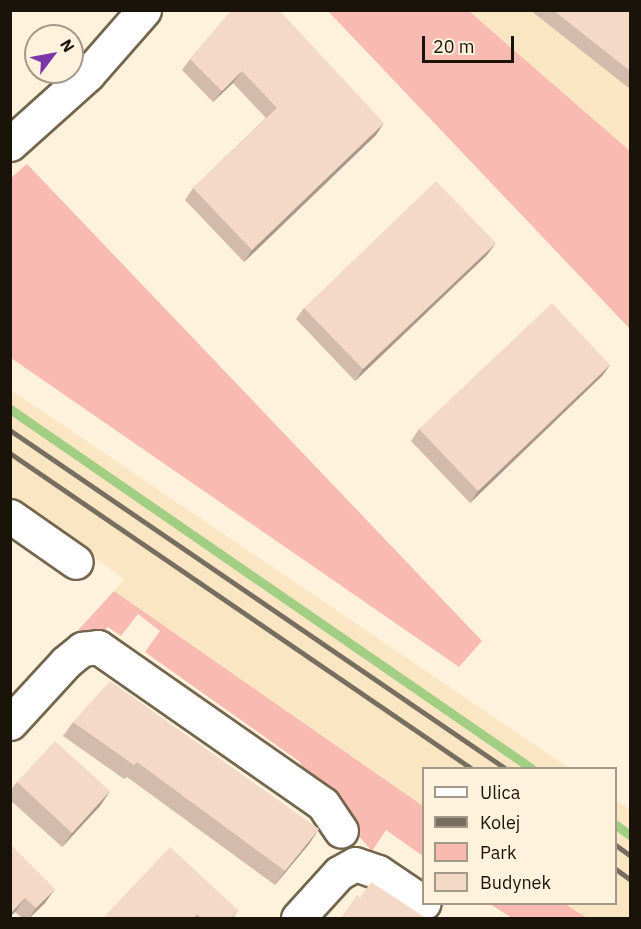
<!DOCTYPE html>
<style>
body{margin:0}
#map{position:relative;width:641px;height:929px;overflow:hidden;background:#fff2dc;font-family:"IBM Plex Sans",sans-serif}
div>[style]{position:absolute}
.built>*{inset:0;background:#fbe6c4}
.green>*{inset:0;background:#f8bab1}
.stream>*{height:9px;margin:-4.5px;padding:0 4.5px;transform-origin:4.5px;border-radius:4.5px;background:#a1ce82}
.roads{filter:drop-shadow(2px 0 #74664e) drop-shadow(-2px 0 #74664e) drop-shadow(0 2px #74664e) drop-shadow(0 -2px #74664e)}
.street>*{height:33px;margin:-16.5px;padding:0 16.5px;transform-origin:16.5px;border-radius:16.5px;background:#fff}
.rail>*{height:4.5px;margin:-2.25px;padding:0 2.25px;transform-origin:2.25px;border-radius:2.25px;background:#776e60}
.wall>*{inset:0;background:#d3bbab}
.shaded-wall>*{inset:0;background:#ac988b}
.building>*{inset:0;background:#f5d9c7}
span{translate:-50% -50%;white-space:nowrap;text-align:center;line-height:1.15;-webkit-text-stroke:5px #fff2dc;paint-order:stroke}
.frame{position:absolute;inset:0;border:12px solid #19130a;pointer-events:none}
.legend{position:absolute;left:422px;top:767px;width:195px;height:138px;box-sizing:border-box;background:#fff2dc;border:2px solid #a39988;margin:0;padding:8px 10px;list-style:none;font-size:18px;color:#19130a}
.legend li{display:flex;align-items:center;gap:12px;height:30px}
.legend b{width:30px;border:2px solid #a39988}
.north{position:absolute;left:24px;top:24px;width:60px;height:60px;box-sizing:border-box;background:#fff2dc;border:2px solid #a39988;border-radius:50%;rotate:58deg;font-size:16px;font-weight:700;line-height:24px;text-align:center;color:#19130a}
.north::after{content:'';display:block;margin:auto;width:21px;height:27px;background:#7d36a9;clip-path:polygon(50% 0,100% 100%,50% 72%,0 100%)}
.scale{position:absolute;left:422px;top:36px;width:92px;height:27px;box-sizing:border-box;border:3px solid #19130a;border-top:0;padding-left:8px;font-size:18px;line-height:21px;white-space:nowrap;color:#19130a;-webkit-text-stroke:4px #fff2dc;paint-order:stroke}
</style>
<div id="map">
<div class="built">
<i style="clip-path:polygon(469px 11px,630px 11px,630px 151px)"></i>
<i style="clip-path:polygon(11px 390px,569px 768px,424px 768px,423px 806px,114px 591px,124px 579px,11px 496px)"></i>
<i style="clip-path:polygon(616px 800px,630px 810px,630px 918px,587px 918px,565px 904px,616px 904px)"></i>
</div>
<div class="green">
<i style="clip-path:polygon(328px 11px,469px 11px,630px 151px,630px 329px)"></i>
<i style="clip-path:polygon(27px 164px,482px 641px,459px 667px,11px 358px,11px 178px)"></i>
<i style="clip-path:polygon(114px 591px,423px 806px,423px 856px,386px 830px,372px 851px,310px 781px,300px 762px,145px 652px,160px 631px,138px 614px,121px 636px,108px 627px,101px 635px,71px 638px)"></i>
<i style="clip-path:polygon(490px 904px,565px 904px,587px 918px,512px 918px)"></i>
</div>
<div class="stream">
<i style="left:10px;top:409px;width:633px;rotate:34.57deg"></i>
<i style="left:616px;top:825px;width:17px;rotate:36deg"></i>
</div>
<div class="roads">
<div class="street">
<i style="left:10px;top:144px;width:105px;rotate:-41.9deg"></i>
<i style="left:88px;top:74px;width:85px;rotate:-48.8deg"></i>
<i style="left:10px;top:516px;width:80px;rotate:34.9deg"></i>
<i style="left:10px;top:723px;width:83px;rotate:-47.4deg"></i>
<i style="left:66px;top:662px;width:21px;rotate:-39deg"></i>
<i style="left:82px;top:649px;width:16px;rotate:-7deg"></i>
<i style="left:98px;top:647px;width:274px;rotate:34.9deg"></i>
<i style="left:323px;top:804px;width:32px;rotate:56deg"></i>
<i style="left:298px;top:918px;width:61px;rotate:-47.7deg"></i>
<i style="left:339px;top:873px;width:18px;rotate:-29deg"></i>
<i style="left:355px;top:864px;width:24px;rotate:19deg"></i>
<i style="left:378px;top:872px;width:55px;rotate:34deg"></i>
</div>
</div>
<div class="rail">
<i style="left:10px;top:430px;width:599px;rotate:34.33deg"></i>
<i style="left:10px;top:453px;width:558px;rotate:34.34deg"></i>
<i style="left:616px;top:845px;width:17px;rotate:36deg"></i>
<i style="left:616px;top:869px;width:17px;rotate:36deg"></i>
</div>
<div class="wall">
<i style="clip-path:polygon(232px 10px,376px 135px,244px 262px,185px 200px,193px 188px,266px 118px,233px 83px,213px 102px,182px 70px,190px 59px)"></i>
<i style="clip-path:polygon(530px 10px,630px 10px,630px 89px)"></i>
<i style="clip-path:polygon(487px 255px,355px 381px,296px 319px,304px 308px)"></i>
<i style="clip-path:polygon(610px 365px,602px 376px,470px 503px,411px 441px,419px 429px)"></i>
<i style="clip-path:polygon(73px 722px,319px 829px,309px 844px,275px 885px,127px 777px,124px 779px,63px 736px)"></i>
<i style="clip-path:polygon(17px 782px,110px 791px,100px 806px,62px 847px,10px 800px,10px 791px)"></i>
<i style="clip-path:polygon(10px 844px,45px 903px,30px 918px,22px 918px,15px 912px,10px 917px)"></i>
<i style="clip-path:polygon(238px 910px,233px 918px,103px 918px)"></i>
</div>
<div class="shaded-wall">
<i style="clip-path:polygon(242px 71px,233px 83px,213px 102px,222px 91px)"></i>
<i style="clip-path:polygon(384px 123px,376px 135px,244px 262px,252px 250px)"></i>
<i style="clip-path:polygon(496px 243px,487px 255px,355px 381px,363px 369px)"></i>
<i style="clip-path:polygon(610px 365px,602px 376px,470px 503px,478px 491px)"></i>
<i style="clip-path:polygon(110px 791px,100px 806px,62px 847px,72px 833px)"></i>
<i style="clip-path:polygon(319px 829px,309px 844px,275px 885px,285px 871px)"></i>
<i style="clip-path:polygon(55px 889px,45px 903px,29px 918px,36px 908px)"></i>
<i style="clip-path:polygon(25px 898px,15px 912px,10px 917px,10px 914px)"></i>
</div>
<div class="building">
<i style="clip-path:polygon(232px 10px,279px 10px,384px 123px,252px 250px,193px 188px,277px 108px,242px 71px,222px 91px,190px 59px)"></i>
<i style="clip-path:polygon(553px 10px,630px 10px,630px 71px)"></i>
<i style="clip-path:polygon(436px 181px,496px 243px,363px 369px,304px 308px)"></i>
<i style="clip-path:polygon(552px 303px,610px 365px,478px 491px,419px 429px)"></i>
<i style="clip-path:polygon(110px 681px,319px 829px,285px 871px,137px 762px,134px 765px,73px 722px)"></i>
<i style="clip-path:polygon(55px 741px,110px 791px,72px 833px,17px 782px)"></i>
<i style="clip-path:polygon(10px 844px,55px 889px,36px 908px,25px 898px,10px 914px)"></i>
<i style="clip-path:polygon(170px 847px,238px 910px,231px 918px,201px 918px,197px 914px,193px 918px,103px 918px)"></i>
<i style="clip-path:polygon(371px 882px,426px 918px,341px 918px,357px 895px,360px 898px)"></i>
</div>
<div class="frame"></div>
<ul class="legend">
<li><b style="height:8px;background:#fff"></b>Ulica</li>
<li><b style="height:8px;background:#776e60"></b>Kolej</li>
<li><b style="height:16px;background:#f8bab1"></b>Park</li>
<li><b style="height:16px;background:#f5d9c7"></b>Budynek</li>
</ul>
<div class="north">N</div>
<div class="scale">20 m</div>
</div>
